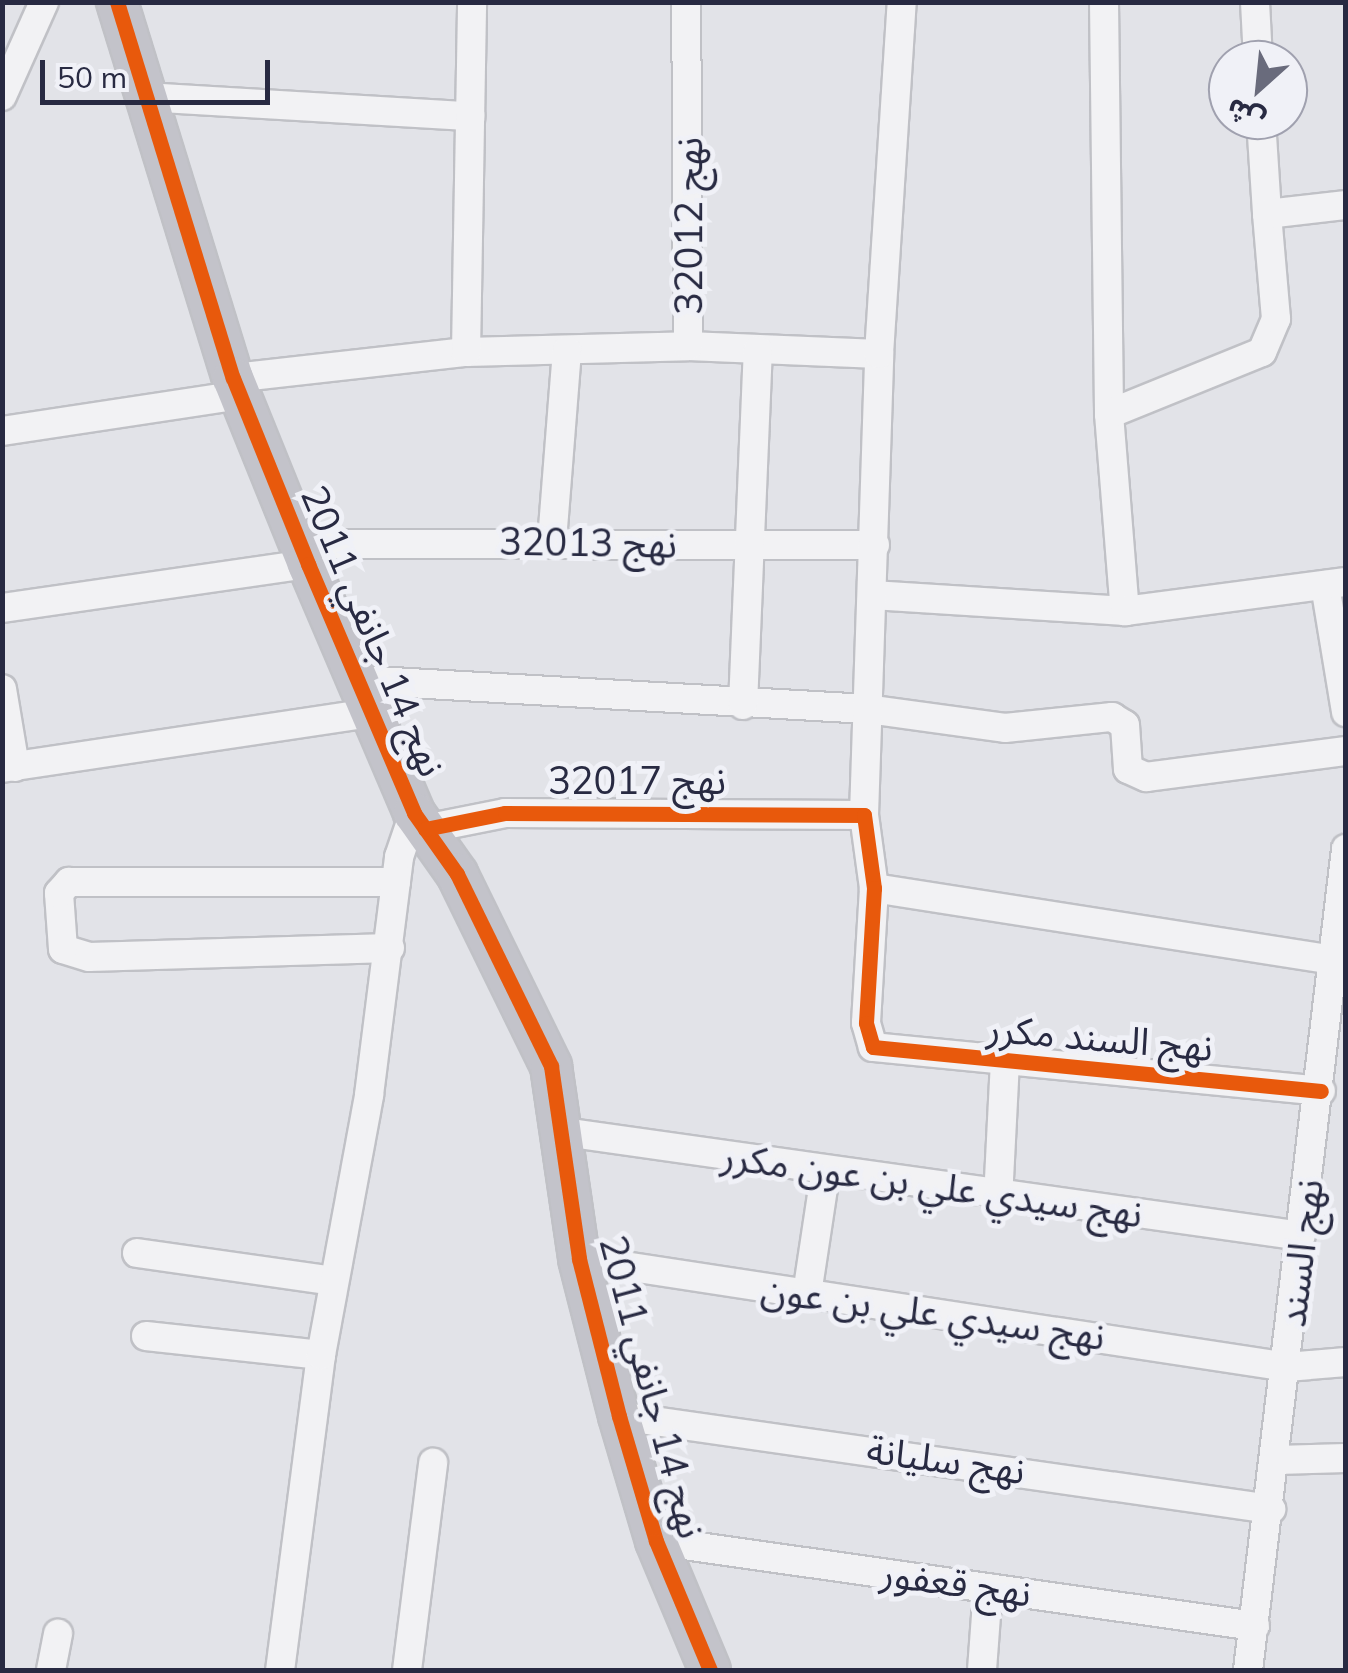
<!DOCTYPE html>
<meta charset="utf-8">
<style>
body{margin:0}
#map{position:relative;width:1348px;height:1673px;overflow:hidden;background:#e2e3e8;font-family:Mulish,"Noto Sans Arabic",sans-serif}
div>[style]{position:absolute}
.roads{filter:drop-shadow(2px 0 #c0c1c6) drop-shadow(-2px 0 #c0c1c6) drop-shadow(0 2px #c0c1c6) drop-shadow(0 -2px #c0c1c6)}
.street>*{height:28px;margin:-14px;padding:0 14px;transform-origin:14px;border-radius:14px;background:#f2f2f4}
.secondary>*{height:40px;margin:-20px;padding:0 20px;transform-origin:20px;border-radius:20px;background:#c3c3ca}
.cycleway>*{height:15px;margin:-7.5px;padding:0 7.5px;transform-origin:7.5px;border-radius:7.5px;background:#e8590c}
span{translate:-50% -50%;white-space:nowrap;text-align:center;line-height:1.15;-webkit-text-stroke:10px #f0f1f7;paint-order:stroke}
.street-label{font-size:38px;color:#282a42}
.frame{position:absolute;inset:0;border:5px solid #282a42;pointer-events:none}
.north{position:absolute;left:1208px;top:40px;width:100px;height:100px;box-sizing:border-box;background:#f0f1f7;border:2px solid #a0a1af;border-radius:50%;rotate:207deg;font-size:28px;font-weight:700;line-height:40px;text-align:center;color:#282a42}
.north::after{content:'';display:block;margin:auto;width:35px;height:45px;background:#696b7c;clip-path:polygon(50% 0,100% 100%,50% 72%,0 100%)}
.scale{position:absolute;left:40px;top:60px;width:230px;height:45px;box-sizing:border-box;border:5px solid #282a42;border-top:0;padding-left:12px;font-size:30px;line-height:35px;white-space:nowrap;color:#282a42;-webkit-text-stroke:8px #f0f1f7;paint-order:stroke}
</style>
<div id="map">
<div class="roads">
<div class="street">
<i style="left:1104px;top:2px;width:412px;rotate:89.3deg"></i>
<i style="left:1109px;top:414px;width:198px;rotate:85.4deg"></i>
<i style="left:1255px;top:2px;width:58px;rotate:87deg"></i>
<i style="left:2px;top:96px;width:103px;rotate:-65.9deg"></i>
<i style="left:146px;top:97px;width:325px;rotate:3.4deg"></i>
<i style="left:1261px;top:120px;width:94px;rotate:86.3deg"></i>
<i style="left:688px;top:346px;width:191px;rotate:2.4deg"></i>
<i style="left:466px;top:352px;width:222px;rotate:-1.5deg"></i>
<i style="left:688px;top:346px;width:344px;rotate:-90.3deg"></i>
<i style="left:233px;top:378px;width:234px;rotate:-6.4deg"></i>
<i style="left:466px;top:352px;width:350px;rotate:-89deg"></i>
<i style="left:1109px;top:414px;width:165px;rotate:-22.1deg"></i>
<i style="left:1262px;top:352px;width:36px;rotate:-67deg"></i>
<i style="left:1276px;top:319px;width:105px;rotate:-94.9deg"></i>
<i style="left:1267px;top:214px;width:80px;rotate:-6.5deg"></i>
<i style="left:2px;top:431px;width:241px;rotate:-8.6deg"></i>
<i style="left:552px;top:541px;width:191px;rotate:-85.5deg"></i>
<i style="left:302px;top:544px;width:573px;rotate:0.1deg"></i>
<i style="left:1325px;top:585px;width:129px;rotate:80.6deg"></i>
<i style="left:872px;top:595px;width:254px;rotate:3.6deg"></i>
<i style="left:1125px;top:611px;width:223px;rotate:-7.5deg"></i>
<i style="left:2px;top:608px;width:309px;rotate:-8.2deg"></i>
<i style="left:357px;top:680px;width:511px;rotate:3.25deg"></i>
<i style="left:867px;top:709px;width:139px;rotate:7.8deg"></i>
<i style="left:1005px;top:728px;width:108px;rotate:-5.9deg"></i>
<i style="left:1112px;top:717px;width:15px;rotate:32deg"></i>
<i style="left:1125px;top:725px;width:44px;rotate:86.1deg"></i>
<i style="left:1128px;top:769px;width:20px;rotate:24deg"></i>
<i style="left:1146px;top:777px;width:202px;rotate:-7.4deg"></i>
<i style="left:2px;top:689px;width:79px;rotate:80.5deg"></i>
<i style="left:743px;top:705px;width:355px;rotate:-87.6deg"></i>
<i style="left:2px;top:768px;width:373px;rotate:-8.5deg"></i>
<i style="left:864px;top:815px;width:461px;rotate:-88.1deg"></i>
<i style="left:879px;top:354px;width:353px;rotate:-86.3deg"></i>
<i style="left:425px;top:829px;width:82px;rotate:-11.3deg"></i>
<i style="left:505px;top:813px;width:359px;rotate:0.3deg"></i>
<i style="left:864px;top:815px;width:74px;rotate:82.2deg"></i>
<i style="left:874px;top:888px;width:135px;rotate:93.4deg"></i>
<i style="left:866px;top:1023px;width:25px;rotate:74deg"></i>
<i style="left:873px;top:1047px;width:450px;rotate:5.6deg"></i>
<i style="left:874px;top:888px;width:465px;rotate:8.9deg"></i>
<i style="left:390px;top:948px;width:301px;rotate:178.3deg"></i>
<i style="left:89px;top:957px;width:27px;rotate:-163deg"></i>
<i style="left:63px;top:949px;width:56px;rotate:-94.1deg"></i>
<i style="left:59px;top:893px;width:15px;rotate:-48deg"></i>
<i style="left:69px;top:882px;width:327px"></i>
<i style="left:564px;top:1132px;width:744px;rotate:8.03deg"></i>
<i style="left:998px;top:1199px;width:136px;rotate:-87.1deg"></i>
<i style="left:137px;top:1253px;width:198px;rotate:8.1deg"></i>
<i style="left:579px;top:1259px;width:716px;rotate:8.67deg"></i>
<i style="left:1287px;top:1367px;width:59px;rotate:-4.8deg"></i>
<i style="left:807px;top:1294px;width:120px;rotate:-81.4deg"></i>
<i style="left:146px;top:1336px;width:176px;rotate:6.2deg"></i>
<i style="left:321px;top:1355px;width:318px;rotate:97.4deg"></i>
<i style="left:321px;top:1355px;width:264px;rotate:-79.5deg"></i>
<i style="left:369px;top:1095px;width:240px;rotate:-82.8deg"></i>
<i style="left:399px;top:857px;width:46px;rotate:-71.2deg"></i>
<i style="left:619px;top:1416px;width:659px;rotate:8.12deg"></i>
<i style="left:1277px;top:1460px;width:69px;rotate:-1.7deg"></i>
<i style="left:656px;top:1541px;width:605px;rotate:8.08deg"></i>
<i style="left:51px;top:1670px;width:37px;rotate:-79deg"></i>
<i style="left:407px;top:1670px;width:209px;rotate:-82.8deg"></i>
<i style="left:982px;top:1670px;width:82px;rotate:-85.8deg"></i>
<i style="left:1248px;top:1670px;width:827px;rotate:-83.19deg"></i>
</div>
<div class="secondary">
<i style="left:117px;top:2px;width:393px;rotate:72.9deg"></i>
<i style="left:233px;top:378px;width:201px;rotate:68deg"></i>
<i style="left:308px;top:564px;width:271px;rotate:66.9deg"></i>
<i style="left:414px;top:813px;width:75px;rotate:54.8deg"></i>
<i style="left:457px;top:874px;width:214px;rotate:63.9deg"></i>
<i style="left:551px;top:1066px;width:195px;rotate:81.7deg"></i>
<i style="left:579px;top:1259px;width:162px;rotate:75.7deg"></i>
<i style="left:619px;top:1416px;width:130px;rotate:73.5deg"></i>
<i style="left:656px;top:1541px;width:140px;rotate:67.3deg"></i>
</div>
</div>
<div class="cycleway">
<i style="left:117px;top:2px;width:393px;rotate:72.9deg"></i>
<i style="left:233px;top:378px;width:201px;rotate:68deg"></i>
<i style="left:308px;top:564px;width:271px;rotate:66.9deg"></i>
<i style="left:414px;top:813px;width:75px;rotate:54.8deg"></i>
<i style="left:457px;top:874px;width:214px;rotate:63.9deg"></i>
<i style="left:551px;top:1066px;width:195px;rotate:81.7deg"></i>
<i style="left:579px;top:1259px;width:162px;rotate:75.7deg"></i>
<i style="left:619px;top:1416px;width:130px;rotate:73.5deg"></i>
<i style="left:656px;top:1541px;width:140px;rotate:67.3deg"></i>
<i style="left:425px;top:829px;width:82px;rotate:-11.3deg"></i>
<i style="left:505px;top:813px;width:359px;rotate:0.3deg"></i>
<i style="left:864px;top:815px;width:74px;rotate:82.2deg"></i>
<i style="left:874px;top:888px;width:135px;rotate:93.4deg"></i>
<i style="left:866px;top:1023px;width:25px;rotate:74deg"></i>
<i style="left:873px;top:1047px;width:450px;rotate:5.6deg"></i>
</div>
<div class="street-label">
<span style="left:689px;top:226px;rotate:-90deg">نهج 32012</span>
<span style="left:588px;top:543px;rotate:1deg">نهج 32013</span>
<span style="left:373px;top:631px;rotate:67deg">نهج 14 جانفي 2011</span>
<span style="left:637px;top:781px">نهج 32017</span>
<span style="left:1100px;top:1038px;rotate:5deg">نهج السند مكرر</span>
<span style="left:932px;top:1185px;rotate:8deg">نهج سيدي علي بن عون مكرر</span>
<span style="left:1301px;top:1253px;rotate:-83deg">نهج السند</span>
<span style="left:933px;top:1313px;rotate:8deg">نهج سيدي علي بن عون</span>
<span style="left:652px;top:1387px;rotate:75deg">نهج 14 جانفي 2011</span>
<span style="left:946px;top:1460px;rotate:8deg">نهج سليانة</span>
<span style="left:956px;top:1583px;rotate:8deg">نهج قعفور</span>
</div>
<div class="frame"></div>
<div class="north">ش</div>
<div class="scale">50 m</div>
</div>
